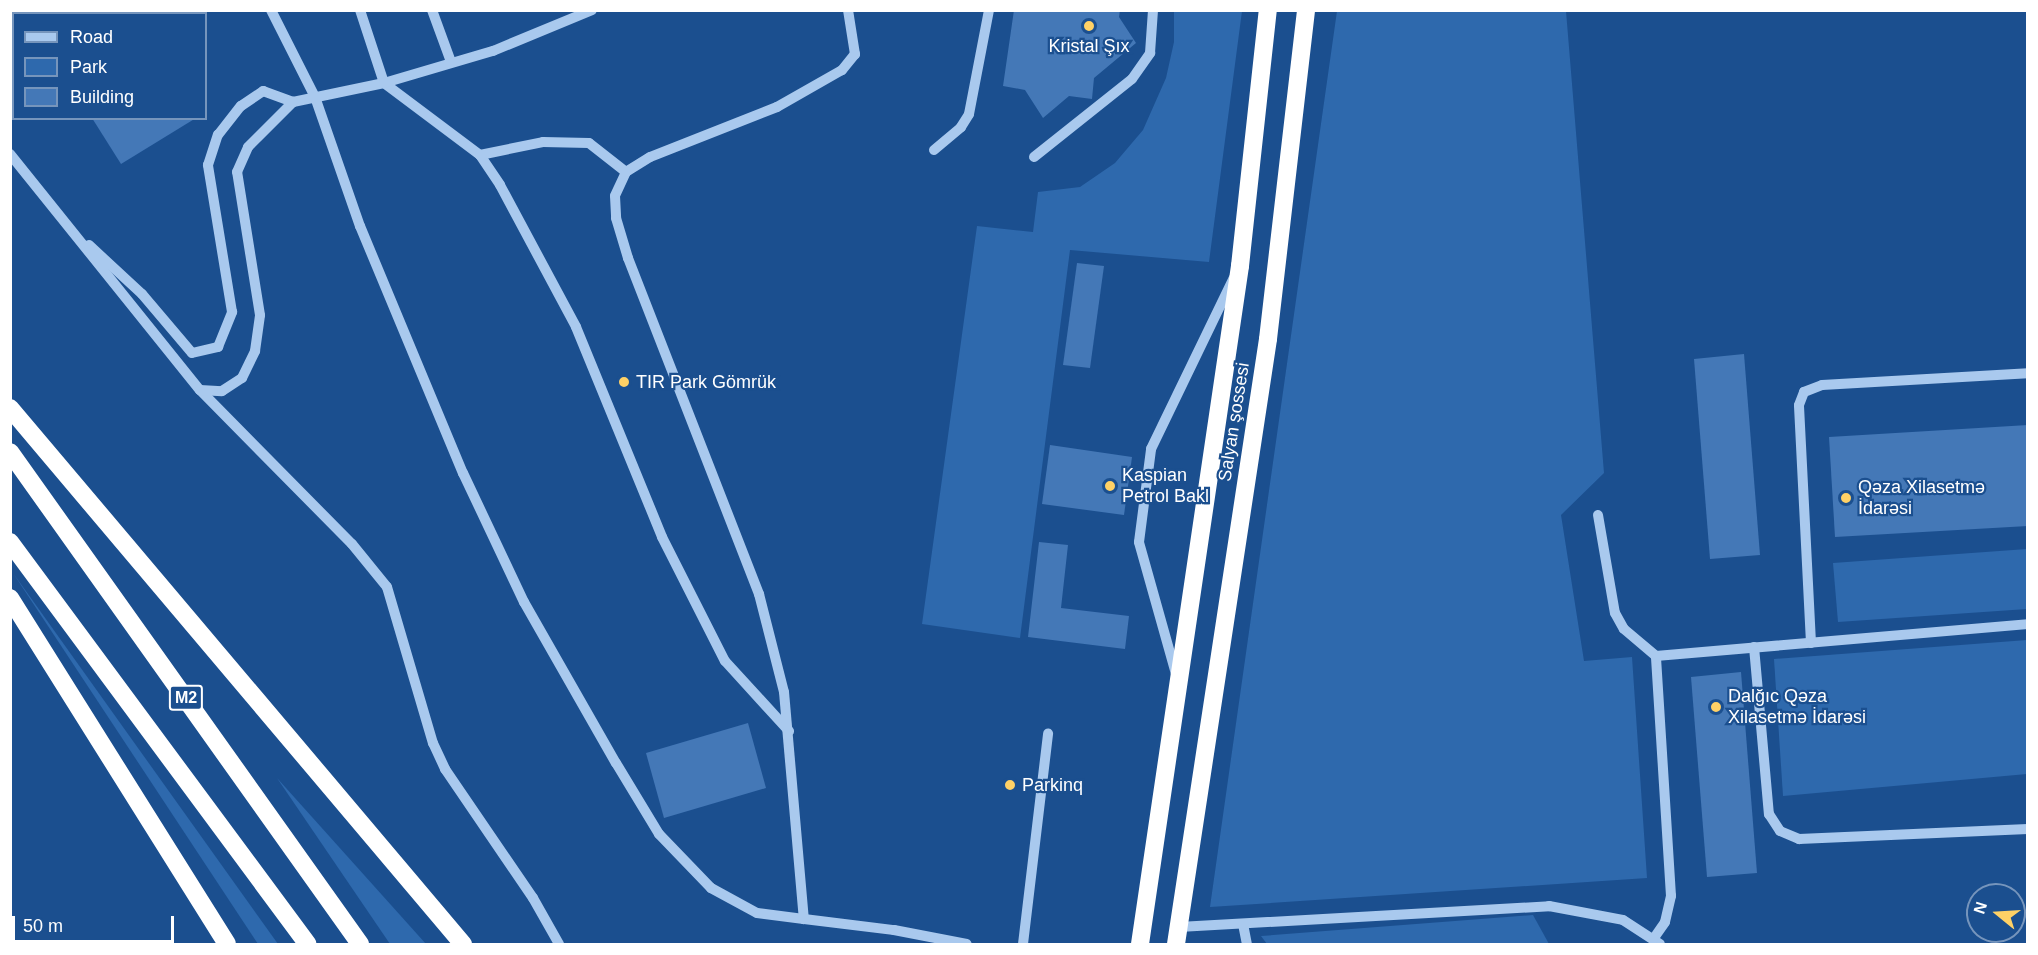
<!DOCTYPE html>
<meta charset="utf-8">
<style>
body{margin:0}
#map{position:relative;width:2038px;height:955px;overflow:hidden;background:#1b4f8f;font-family:Arial,sans-serif}
div>[style]{position:absolute}
.green>*{inset:0;background:#2e69ad}
.building>*{inset:0;background:#4478b7}
.minor>*{height:10px;margin:-5px;padding:0 5px;transform-origin:5px;border-radius:5px;background:#a9c9ee}
.highway>*{height:18px;margin:-9px;padding:0 9px;transform-origin:9px;border-radius:9px;background:#fff}
.dots>*{width:16px;height:16px;translate:-50% -50%;box-sizing:border-box;border:3px solid #1b4f8f;border-radius:50%}
span{translate:-50% -50%;white-space:nowrap;text-align:center;line-height:1.15;-webkit-text-stroke:4.5px #1b4f8f;paint-order:stroke}
.shield-label span{padding:2px 4px;background:#1b4f8f;border:2px solid;border-radius:4px;-webkit-text-stroke-width:0}
.shield-label{font-size:16px;color:#fff;font-weight:700}
.poi-label{font-size:18px;color:#fff}
.left{translate:0 -50%;text-align:left}
.street-label{font-size:18px;color:#fff}
.frame{position:absolute;inset:0;border:12px solid #fff;pointer-events:none}
.legend{position:absolute;left:12px;top:12px;width:195px;height:108px;box-sizing:border-box;background:#1b4f8f;border:2px solid #7695bc;margin:0;padding:8px 10px;list-style:none;font-size:18px;color:#fff}
.legend li{display:flex;align-items:center;gap:12px;height:30px}
.legend b{width:30px;border:2px solid #7695bc}
.north{position:absolute;left:1966px;top:883px;width:60px;height:60px;box-sizing:border-box;background:#1b4f8f;border:2px solid #7695bc;border-radius:50%;rotate:288deg;font-size:16px;font-weight:700;line-height:24px;text-align:center;color:#fff}
.north::after{content:'';display:block;margin:auto;width:21px;height:27px;background:#ffd166;clip-path:polygon(50% 0,100% 100%,50% 72%,0 100%)}
.scale{position:absolute;left:12px;top:916px;width:162px;height:27px;box-sizing:border-box;border:3px solid #fff;border-top:0;padding-left:8px;font-size:18px;line-height:21px;white-space:nowrap;color:#fff;-webkit-text-stroke:4px #1b4f8f;paint-order:stroke}
</style>
<div id="map">
<div class="green">
<i style="clip-path:polygon(1174px 11px,1242px 11px,1209px 262px,1070px 250px,1020px 638px,922px 624px,977px 226px,1033px 232px,1038px 192px,1080px 187px,1115px 163px,1143px 130px,1166px 78px,1174px 42px)"></i>
<i style="clip-path:polygon(1337px 11px,1566px 11px,1604px 473px,1561px 515px,1584px 661px,1632px 657px,1647px 878px,1210px 907px)"></i>
<i style="clip-path:polygon(2027px 549px,2027px 609px,1838px 622px,1833px 563px)"></i>
<i style="clip-path:polygon(13px 573px,278px 944px,258px 944px)"></i>
<i style="clip-path:polygon(2027px 640px,2027px 774px,1783px 796px,1774px 659px)"></i>
<i style="clip-path:polygon(277px 778px,426px 944px,390px 944px)"></i>
<i style="clip-path:polygon(1533px 915px,1549px 944px,1267px 944px,1261px 936px)"></i>
</div>
<div class="building">
<i style="clip-path:polygon(1014px 10px,1120px 10px,1119px 17px,1136px 43px,1094px 78px,1092px 99px,1069px 96px,1043px 118px,1025px 90px,1003px 86px)"></i>
<i style="clip-path:polygon(92px 118px,196px 118px,121px 164px)"></i>
<i style="clip-path:polygon(1077px 263px,1104px 266px,1090px 368px,1063px 365px)"></i>
<i style="clip-path:polygon(1744px 354px,1760px 555px,1710px 559px,1694px 359px)"></i>
<i style="clip-path:polygon(2028px 425px,2028px 526px,1835px 537px,1829px 437px)"></i>
<i style="clip-path:polygon(1050px 445px,1132px 457px,1124px 515px,1042px 504px)"></i>
<i style="clip-path:polygon(1039px 542px,1068px 545px,1061px 608px,1129px 616px,1125px 649px,1028px 637px)"></i>
<i style="clip-path:polygon(1741px 672px,1757px 873px,1707px 877px,1691px 677px)"></i>
<i style="clip-path:polygon(748px 723px,766px 788px,664px 818px,646px 753px)"></i>
</div>
<div class="minor">
<i style="left:271px;top:10px;width:97px;rotate:63.2deg"></i>
<i style="left:315px;top:97px;width:137px;rotate:70.8deg"></i>
<i style="left:360px;top:226px;width:268px;rotate:67.4deg"></i>
<i style="left:463px;top:473px;width:143px;rotate:64.7deg"></i>
<i style="left:524px;top:602px;width:185px;rotate:60.3deg"></i>
<i style="left:616px;top:763px;width:83px;rotate:58.8deg"></i>
<i style="left:659px;top:834px;width:75px;rotate:46.1deg"></i>
<i style="left:711px;top:888px;width:52px;rotate:28.5deg"></i>
<i style="left:757px;top:913px;width:47px;rotate:7.3deg"></i>
<i style="left:360px;top:10px;width:77px;rotate:71.8deg"></i>
<i style="left:384px;top:83px;width:120px;rotate:36.9deg"></i>
<i style="left:480px;top:155px;width:36px;rotate:56deg"></i>
<i style="left:500px;top:185px;width:161px;rotate:61.8deg"></i>
<i style="left:576px;top:327px;width:227px;rotate:67.7deg"></i>
<i style="left:662px;top:537px;width:139px;rotate:63.1deg"></i>
<i style="left:725px;top:661px;width:95px;rotate:47.6deg"></i>
<i style="left:432px;top:10px;width:55px;rotate:69.9deg"></i>
<i style="left:848px;top:10px;width:45px;rotate:81deg"></i>
<i style="left:855px;top:54px;width:21px;rotate:129deg"></i>
<i style="left:842px;top:70px;width:75px;rotate:150.4deg"></i>
<i style="left:777px;top:107px;width:136px;rotate:158.5deg"></i>
<i style="left:650px;top:157px;width:28px;rotate:148deg"></i>
<i style="left:626px;top:172px;width:26px;rotate:115deg"></i>
<i style="left:615px;top:196px;width:22px;rotate:87deg"></i>
<i style="left:616px;top:218px;width:42px;rotate:73.3deg"></i>
<i style="left:628px;top:258px;width:361px;rotate:68.7deg"></i>
<i style="left:759px;top:594px;width:101px;rotate:75.7deg"></i>
<i style="left:784px;top:692px;width:228px;rotate:85deg"></i>
<i style="left:804px;top:919px;width:91px;rotate:7deg"></i>
<i style="left:894px;top:930px;width:74px;rotate:10.9deg"></i>
<i style="left:934px;top:150px;width:35px;rotate:-40deg"></i>
<i style="left:961px;top:127px;width:15px;rotate:-58deg"></i>
<i style="left:969px;top:114px;width:106px;rotate:-79.1deg"></i>
<i style="left:10px;top:154px;width:303px;rotate:51.2deg"></i>
<i style="left:200px;top:390px;width:216px;rotate:45.4deg"></i>
<i style="left:352px;top:544px;width:55px;rotate:50.9deg"></i>
<i style="left:387px;top:587px;width:163px;rotate:73.6deg"></i>
<i style="left:433px;top:743px;width:29px;rotate:65deg"></i>
<i style="left:445px;top:769px;width:156px;rotate:55.7deg"></i>
<i style="left:533px;top:898px;width:53px;rotate:60.5deg"></i>
<i style="left:480px;top:155px;width:64px;rotate:-11.7deg"></i>
<i style="left:543px;top:142px;width:46px;rotate:1.2deg"></i>
<i style="left:589px;top:143px;width:47px;rotate:38.1deg"></i>
<i style="left:1034px;top:157px;width:125px;rotate:-38.5deg"></i>
<i style="left:1132px;top:79px;width:32px;rotate:-55deg"></i>
<i style="left:1150px;top:53px;width:43px;rotate:-86deg"></i>
<i style="left:89px;top:245px;width:72px;rotate:42.8deg"></i>
<i style="left:142px;top:294px;width:77px;rotate:49.7deg"></i>
<i style="left:192px;top:353px;width:27px;rotate:-13deg"></i>
<i style="left:218px;top:347px;width:38px;rotate:-68deg"></i>
<i style="left:232px;top:312px;width:149px;rotate:-99.3deg"></i>
<i style="left:208px;top:165px;width:32px;rotate:-72deg"></i>
<i style="left:218px;top:135px;width:37px;rotate:-52deg"></i>
<i style="left:241px;top:106px;width:27px;rotate:-34deg"></i>
<i style="left:263px;top:91px;width:32px;rotate:20deg"></i>
<i style="left:293px;top:102px;width:93px;rotate:-11.8deg"></i>
<i style="left:384px;top:83px;width:114px;rotate:-16.4deg"></i>
<i style="left:493px;top:51px;width:107px;rotate:-22.5deg"></i>
<i style="left:200px;top:390px;width:22px;rotate:3deg"></i>
<i style="left:222px;top:391px;width:24px;rotate:-33deg"></i>
<i style="left:242px;top:378px;width:30px;rotate:-64deg"></i>
<i style="left:255px;top:351px;width:36px;rotate:-82deg"></i>
<i style="left:260px;top:315px;width:145px;rotate:-99.1deg"></i>
<i style="left:237px;top:172px;width:27px;rotate:-66deg"></i>
<i style="left:248px;top:147px;width:64px;rotate:-45deg"></i>
<i style="left:1598px;top:515px;width:99px;rotate:80.2deg"></i>
<i style="left:1615px;top:613px;width:18px;rotate:61deg"></i>
<i style="left:1624px;top:629px;width:42px;rotate:40.2deg"></i>
<i style="left:1811px;top:643px;width:238px;rotate:-92.9deg"></i>
<i style="left:1799px;top:405px;width:14px;rotate:-69deg"></i>
<i style="left:1804px;top:392px;width:19px;rotate:-21deg"></i>
<i style="left:1822px;top:385px;width:206px;rotate:-3.3deg"></i>
<i style="left:1754px;top:647px;width:168px;rotate:84.9deg"></i>
<i style="left:1769px;top:814px;width:20px;rotate:57deg"></i>
<i style="left:1780px;top:831px;width:21px;rotate:23deg"></i>
<i style="left:1799px;top:839px;width:229px;rotate:-2.5deg"></i>
<i style="left:1176px;top:674px;width:137px;rotate:-105.7deg"></i>
<i style="left:1139px;top:542px;width:94px;rotate:-82.6deg"></i>
<i style="left:1151px;top:449px;width:189px;rotate:-64.2deg"></i>
<i style="left:1243px;top:924px;width:20px;rotate:79deg"></i>
<i style="left:1179px;top:927px;width:371px;rotate:-3.2deg"></i>
<i style="left:1549px;top:906px;width:75px;rotate:10.7deg"></i>
<i style="left:1623px;top:920px;width:44px;rotate:33deg"></i>
<i style="left:1654px;top:938px;width:19px;rotate:-55deg"></i>
<i style="left:1665px;top:922px;width:27px;rotate:-77deg"></i>
<i style="left:1671px;top:896px;width:240px;rotate:-93.6deg"></i>
<i style="left:1656px;top:656px;width:373px;rotate:-4.9deg"></i>
<i style="left:1023px;top:944px;width:212px;rotate:-83.2deg"></i>
</div>
<div class="highway">
<i style="left:10px;top:408px;width:702px;rotate:49.8deg"></i>
<i style="left:10px;top:452px;width:604px;rotate:54.57deg"></i>
<i style="left:10px;top:542px;width:500px;rotate:53.5deg"></i>
<i style="left:10px;top:598px;width:408px;rotate:57.9deg"></i>
<i style="left:1140px;top:944px;width:685px;rotate:-81.61deg"></i>
<i style="left:1240px;top:266px;width:258px;rotate:-83.8deg"></i>
<i style="left:1176px;top:944px;width:612px;rotate:-81.35deg"></i>
<i style="left:1268px;top:339px;width:331px;rotate:-83.4deg"></i>
</div>
<div class="dots">
<i style="left:1089px;top:26px;background:#ffd166"></i>
<i style="left:624px;top:382px;background:#ffd166"></i>
<i style="left:1110px;top:486px;background:#ffd166"></i>
<i style="left:1846px;top:498px;background:#ffd166"></i>
<i style="left:1716px;top:707px;background:#ffd166"></i>
<i style="left:1010px;top:785px;background:#ffd166"></i>
</div>
<div class="shield-label">
<span style="left:186px;top:698px">M2</span>
</div>
<div class="poi-label">
<span style="left:1089px;top:46px">Kristal Şıx</span>
<span class="left" style="left:636px;top:382px">TIR Park Gömrük</span>
<span class="left" style="left:1122px;top:486px">Kaspian<br>Petrol Bakl</span>
<span class="left" style="left:1858px;top:498px">Qəza Xilasetmə<br>İdarəsi</span>
<span class="left" style="left:1728px;top:707px">Dalğıc Qəza<br>Xilasetmə İdarəsi</span>
<span class="left" style="left:1022px;top:785px">Parkinq</span>
</div>
<div class="street-label">
<span style="left:1234px;top:422px;rotate:-81deg">Salyan şossesi</span>
</div>
<div class="frame"></div>
<ul class="legend">
<li><b style="height:8px;background:#a9c9ee"></b>Road</li>
<li><b style="height:16px;background:#2e69ad"></b>Park</li>
<li><b style="height:16px;background:#4478b7"></b>Building</li>
</ul>
<div class="north">N</div>
<div class="scale">50 m</div>
</div>
